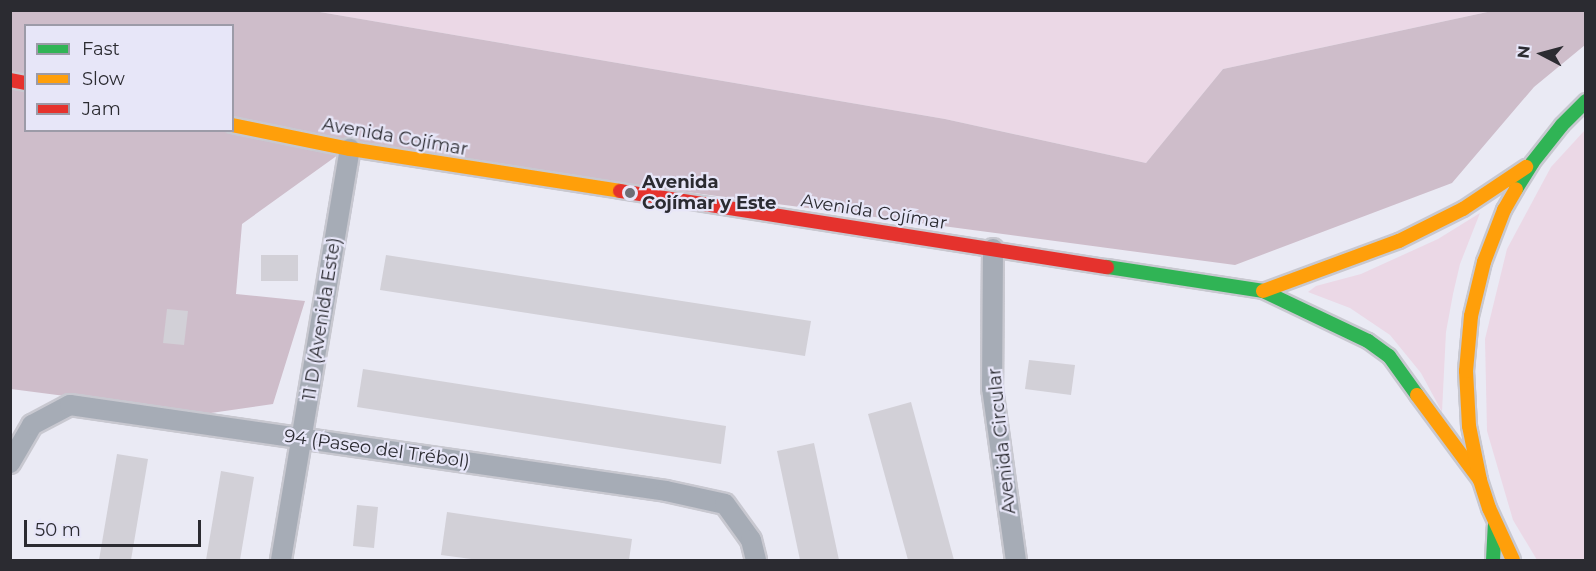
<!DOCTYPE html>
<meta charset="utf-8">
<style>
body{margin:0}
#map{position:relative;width:1596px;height:571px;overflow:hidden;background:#eaeaf4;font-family:Montserrat,sans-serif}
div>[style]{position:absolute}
.green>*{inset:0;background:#ebd8e6}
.forest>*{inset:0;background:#cebdca}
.building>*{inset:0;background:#d2d0d7}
.roads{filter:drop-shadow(2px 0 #c8c8d0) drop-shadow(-2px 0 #c8c8d0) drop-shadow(0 2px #c8c8d0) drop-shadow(0 -2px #c8c8d0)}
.street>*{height:20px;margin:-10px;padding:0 10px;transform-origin:10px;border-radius:10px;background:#a6acb6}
.fast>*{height:14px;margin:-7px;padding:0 7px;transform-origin:7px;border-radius:7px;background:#30b455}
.slow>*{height:14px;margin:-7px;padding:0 7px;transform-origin:7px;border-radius:7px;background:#ff9f0a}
.jam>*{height:14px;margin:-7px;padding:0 7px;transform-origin:7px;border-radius:7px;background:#e5322d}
.dots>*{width:16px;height:16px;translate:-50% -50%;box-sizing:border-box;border:3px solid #e7e6f8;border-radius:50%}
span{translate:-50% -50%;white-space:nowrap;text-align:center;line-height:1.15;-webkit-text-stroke:4.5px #e7e6f8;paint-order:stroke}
.street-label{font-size:18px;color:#2b2b31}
.poi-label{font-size:18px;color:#2b2b31;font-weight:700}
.left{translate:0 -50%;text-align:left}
.frame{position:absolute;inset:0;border:12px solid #2b2b31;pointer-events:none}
.legend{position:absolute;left:24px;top:24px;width:210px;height:108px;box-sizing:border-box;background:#e7e6f8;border:2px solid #9c9ba8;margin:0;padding:8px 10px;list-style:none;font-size:18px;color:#2b2b31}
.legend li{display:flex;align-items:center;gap:12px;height:30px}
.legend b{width:30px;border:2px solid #9c9ba8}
.north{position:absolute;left:1512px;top:24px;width:60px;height:60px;-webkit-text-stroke:4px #e7e6f8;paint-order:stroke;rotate:276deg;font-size:16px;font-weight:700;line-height:24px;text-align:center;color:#2b2b31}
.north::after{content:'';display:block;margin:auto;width:21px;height:27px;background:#2b2b31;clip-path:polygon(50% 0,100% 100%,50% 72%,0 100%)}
.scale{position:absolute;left:24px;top:520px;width:177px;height:27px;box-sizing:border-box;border:3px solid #2b2b31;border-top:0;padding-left:8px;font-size:18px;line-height:21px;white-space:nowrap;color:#2b2b31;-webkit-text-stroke:4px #e7e6f8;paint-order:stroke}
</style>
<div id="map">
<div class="green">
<i style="clip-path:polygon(314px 11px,1492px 11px,1223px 69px,1146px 163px,945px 119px)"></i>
<i style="clip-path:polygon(1585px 130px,1585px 560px,1537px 560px,1513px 520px,1487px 431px,1485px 339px,1507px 249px,1551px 167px)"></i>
<i style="clip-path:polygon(1480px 213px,1460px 264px,1453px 294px,1446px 332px,1442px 412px,1421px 373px,1390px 335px,1350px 308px,1308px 292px,1316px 286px,1361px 274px,1438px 239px)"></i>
</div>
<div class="forest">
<i style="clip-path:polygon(evenodd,11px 11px,314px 11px,945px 119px,1146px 163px,1223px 69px,1492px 11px,1585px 11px,1585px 45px,1534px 87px,1452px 183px,1235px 265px,349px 147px,242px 224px,236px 294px,305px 301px,273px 404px,204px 414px,11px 389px,11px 11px,26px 26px,232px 26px,232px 130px,26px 130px,26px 26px)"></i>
</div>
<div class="building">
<i style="clip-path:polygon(261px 255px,298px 255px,298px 281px,261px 281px)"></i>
<i style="clip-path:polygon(386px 255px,811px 321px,805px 356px,380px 290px)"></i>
<i style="clip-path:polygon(167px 309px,188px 311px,184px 345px,163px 343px)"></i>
<i style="clip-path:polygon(1029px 360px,1075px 365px,1071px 395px,1025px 389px)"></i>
<i style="clip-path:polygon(363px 369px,726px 426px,721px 464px,357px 407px)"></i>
<i style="clip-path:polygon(911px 402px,954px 560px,908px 560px,868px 414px)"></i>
<i style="clip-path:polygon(814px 443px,839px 560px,800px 560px,777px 451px)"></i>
<i style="clip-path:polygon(117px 454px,148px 459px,131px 560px,99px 560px)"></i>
<i style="clip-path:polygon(221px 471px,254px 477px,240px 560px,206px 560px)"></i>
<i style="clip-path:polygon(357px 505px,378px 507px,374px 548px,353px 546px)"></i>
<i style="clip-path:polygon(447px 512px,632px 539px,629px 560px,479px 560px,441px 555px)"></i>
</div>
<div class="roads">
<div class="street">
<i style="left:993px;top:249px;width:139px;rotate:90.4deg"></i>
<i style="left:992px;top:388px;width:174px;rotate:82.1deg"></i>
<i style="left:10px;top:463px;width:44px;rotate:-59.9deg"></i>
<i style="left:32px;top:425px;width:43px;rotate:-27.8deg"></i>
<i style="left:70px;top:405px;width:602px;rotate:8.21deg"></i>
<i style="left:666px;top:491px;width:60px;rotate:12.4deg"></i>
<i style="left:725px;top:504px;width:44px;rotate:54.2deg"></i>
<i style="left:751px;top:540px;width:21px;rotate:76deg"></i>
<i style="left:281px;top:560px;width:417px;rotate:-80.5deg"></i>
</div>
<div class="fast">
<i style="left:1516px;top:189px;width:31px;rotate:-58deg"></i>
<i style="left:1532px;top:163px;width:48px;rotate:-51.7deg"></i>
<i style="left:1562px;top:125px;width:34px;rotate:-45deg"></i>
<i style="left:1107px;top:267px;width:158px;rotate:8.7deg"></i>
<i style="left:1263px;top:291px;width:116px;rotate:25.5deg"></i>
<i style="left:1368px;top:341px;width:26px;rotate:36deg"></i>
<i style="left:1389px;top:356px;width:48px;rotate:54.3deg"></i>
<i style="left:1493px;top:560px;width:34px;rotate:-87deg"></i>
</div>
<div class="slow">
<i style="left:232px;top:125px;width:120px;rotate:11.5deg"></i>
<i style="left:350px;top:149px;width:273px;rotate:8.8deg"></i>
<i style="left:1263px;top:291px;width:145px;rotate:-20.2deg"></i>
<i style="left:1399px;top:241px;width:72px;rotate:-26.6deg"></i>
<i style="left:1463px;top:209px;width:76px;rotate:-33.7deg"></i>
<i style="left:1417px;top:395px;width:106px;rotate:53.5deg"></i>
<i style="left:1513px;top:560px;width:57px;rotate:-114.8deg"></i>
<i style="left:1489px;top:508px;width:29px;rotate:-108deg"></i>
<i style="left:1480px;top:480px;width:55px;rotate:-101.5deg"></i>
<i style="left:1469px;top:426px;width:55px;rotate:-93.1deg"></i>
<i style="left:1466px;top:371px;width:55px;rotate:-84.8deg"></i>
<i style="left:1471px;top:316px;width:56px;rotate:-76.5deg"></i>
<i style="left:1484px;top:262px;width:56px;rotate:-69deg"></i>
<i style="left:1504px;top:210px;width:24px;rotate:-60deg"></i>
</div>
<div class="jam">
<i style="left:10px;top:80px;width:16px;rotate:11deg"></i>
<i style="left:620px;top:191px;width:493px;rotate:8.9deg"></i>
</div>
</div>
<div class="dots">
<i style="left:630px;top:193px;background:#6e6e75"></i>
</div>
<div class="street-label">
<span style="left:395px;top:137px;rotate:10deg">Avenida Cojímar</span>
<span style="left:874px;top:212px;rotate:9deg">Avenida Cojímar</span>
<span style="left:322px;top:319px;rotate:-81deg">11 D (Avenida Este)</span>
<span style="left:1002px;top:441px;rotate:-96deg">Avenida Circular</span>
<span style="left:377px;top:449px;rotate:8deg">94 (Paseo del Trébol)</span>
</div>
<div class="poi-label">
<span class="left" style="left:642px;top:193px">Avenida<br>Cojímar y Este</span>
</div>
<div class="frame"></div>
<ul class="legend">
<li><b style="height:8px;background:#30b455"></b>Fast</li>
<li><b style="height:8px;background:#ff9f0a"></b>Slow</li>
<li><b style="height:8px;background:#e5322d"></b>Jam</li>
</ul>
<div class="north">N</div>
<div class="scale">50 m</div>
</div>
